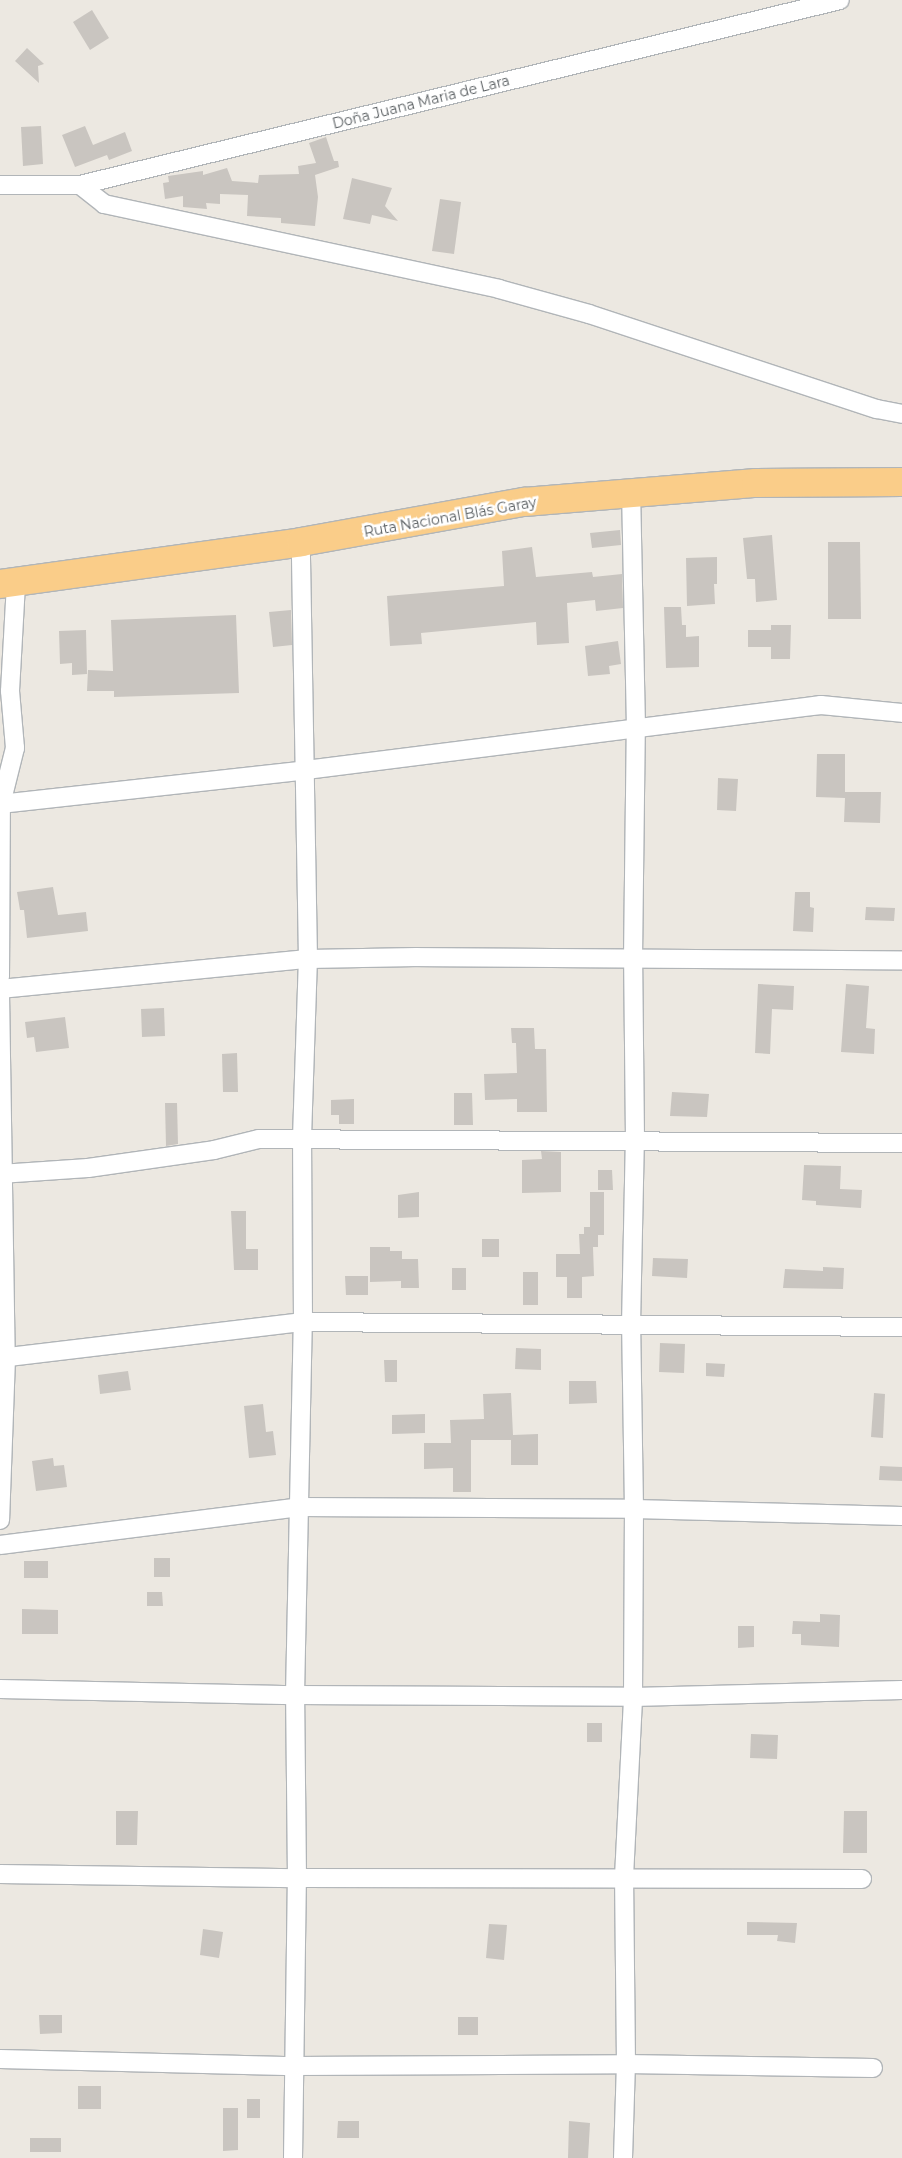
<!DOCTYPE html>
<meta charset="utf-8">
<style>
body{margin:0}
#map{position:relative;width:902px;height:2158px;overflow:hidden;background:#ece8e1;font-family:Montserrat,sans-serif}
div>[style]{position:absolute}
.building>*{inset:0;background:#c9c5c0}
.roads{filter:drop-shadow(1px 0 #b1b5b8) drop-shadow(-1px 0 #b1b5b8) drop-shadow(0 1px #b1b5b8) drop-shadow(0 -1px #b1b5b8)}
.street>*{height:18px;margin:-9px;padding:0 9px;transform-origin:9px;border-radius:9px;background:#fff}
.highway>*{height:28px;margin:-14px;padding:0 14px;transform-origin:14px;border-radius:14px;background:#facd89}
span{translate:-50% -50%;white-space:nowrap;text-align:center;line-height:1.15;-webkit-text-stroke:5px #fff;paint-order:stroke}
.street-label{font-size:14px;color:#595e61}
</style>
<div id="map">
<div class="building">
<i style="clip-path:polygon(92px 10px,109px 38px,90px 50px,73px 22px)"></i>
<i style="clip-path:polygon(27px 48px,44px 64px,38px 66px,39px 83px,15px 61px)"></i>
<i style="clip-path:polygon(41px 126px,43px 164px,23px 166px,21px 127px)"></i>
<i style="clip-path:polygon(85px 126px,93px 145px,125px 132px,132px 151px,109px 160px,107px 155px,75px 167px,62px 135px)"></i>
<i style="clip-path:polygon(326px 137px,334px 161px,338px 161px,339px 167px,315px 175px,318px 197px,315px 226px,281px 223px,281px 218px,247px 216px,248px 195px,220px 194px,220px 204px,206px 203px,207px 209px,183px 207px,183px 196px,165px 199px,163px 183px,169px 182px,168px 176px,203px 171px,203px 175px,227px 168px,232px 181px,258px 183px,259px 175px,299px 174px,298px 166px,316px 163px,309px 143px)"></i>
<i style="clip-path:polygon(352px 178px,392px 188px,385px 206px,398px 221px,372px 215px,370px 224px,343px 219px)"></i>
<i style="clip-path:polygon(440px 199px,461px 202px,454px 254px,432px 251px)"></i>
<i style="clip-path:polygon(620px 530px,621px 545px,592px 548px,590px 533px)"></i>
<i style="clip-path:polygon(772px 535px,777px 600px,756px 602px,755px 579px,747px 579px,743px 538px)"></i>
<i style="clip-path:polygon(828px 542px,860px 542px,861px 619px,828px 619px)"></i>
<i style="clip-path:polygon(532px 547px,536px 577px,592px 572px,593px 577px,622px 574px,623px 608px,596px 611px,595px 600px,567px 603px,569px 643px,537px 645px,536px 622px,421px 633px,422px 644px,390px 646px,387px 596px,504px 586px,502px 551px)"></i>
<i style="clip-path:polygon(717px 557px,717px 584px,714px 584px,715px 604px,687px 606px,686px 558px)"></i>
<i style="clip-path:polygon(664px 607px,681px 607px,682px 625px,686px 625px,686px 637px,699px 636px,699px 667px,666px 668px)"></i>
<i style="clip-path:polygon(291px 610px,292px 645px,273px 647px,269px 612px)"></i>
<i style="clip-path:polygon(236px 615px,239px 693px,114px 697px,114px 691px,87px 691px,88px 670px,113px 671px,111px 620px)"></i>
<i style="clip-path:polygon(771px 625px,791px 625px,790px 659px,771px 659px,771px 647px,748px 647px,748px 630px,771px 630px)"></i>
<i style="clip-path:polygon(86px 630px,87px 674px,72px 675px,72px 663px,60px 664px,59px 631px)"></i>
<i style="clip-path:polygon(618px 641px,621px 664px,609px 666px,610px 674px,588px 676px,585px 646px)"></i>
<i style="clip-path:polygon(817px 754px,845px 754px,845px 792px,881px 792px,880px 823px,844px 822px,845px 798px,816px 797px)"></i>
<i style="clip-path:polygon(718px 778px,738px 779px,736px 811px,717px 810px)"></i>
<i style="clip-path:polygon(53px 887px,58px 915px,86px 912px,88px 931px,27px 938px,24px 910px,20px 910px,17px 892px)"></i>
<i style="clip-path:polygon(795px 892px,810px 892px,810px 907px,814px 908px,813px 932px,793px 931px)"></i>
<i style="clip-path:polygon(866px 907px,895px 908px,894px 921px,865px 920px)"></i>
<i style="clip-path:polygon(758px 984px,794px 986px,793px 1010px,772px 1009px,770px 1054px,755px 1053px)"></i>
<i style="clip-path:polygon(846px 984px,869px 986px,866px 1028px,875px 1029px,874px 1054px,841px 1052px)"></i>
<i style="clip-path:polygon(164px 1008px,165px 1036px,142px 1037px,141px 1009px)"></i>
<i style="clip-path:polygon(65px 1017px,69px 1048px,36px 1052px,34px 1037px,27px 1038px,25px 1022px)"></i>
<i style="clip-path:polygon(511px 1028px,534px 1028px,535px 1049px,546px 1049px,547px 1112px,517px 1112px,517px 1099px,485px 1100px,484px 1074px,517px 1073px,516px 1043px,512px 1043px)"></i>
<i style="clip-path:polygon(237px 1053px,238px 1092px,223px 1092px,222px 1054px)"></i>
<i style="clip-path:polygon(672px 1092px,709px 1094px,707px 1117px,670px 1116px)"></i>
<i style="clip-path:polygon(454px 1093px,472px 1093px,473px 1125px,454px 1125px)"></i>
<i style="clip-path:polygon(354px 1099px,354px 1124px,339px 1124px,339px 1115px,331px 1115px,331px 1100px)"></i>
<i style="clip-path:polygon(165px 1103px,177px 1103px,178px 1144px,166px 1146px)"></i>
<i style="clip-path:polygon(541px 1151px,561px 1152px,561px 1192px,522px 1193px,522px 1160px,542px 1159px)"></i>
<i style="clip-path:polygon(804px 1165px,841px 1166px,840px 1189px,862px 1190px,861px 1208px,816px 1205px,816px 1201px,802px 1200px)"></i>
<i style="clip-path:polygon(598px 1170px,612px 1170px,613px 1190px,598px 1190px)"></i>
<i style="clip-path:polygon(419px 1192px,419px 1217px,398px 1218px,398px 1195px)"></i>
<i style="clip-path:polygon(590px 1192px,604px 1192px,604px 1235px,598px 1235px,598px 1247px,593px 1247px,594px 1276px,582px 1277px,582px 1298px,567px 1298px,567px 1277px,556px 1277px,556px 1254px,580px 1254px,579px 1234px,584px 1234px,584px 1227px,590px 1227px)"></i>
<i style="clip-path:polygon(231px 1211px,246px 1211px,246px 1249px,258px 1249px,258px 1270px,234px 1270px)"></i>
<i style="clip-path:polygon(482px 1239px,499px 1239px,499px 1257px,482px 1257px)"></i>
<i style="clip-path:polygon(370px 1247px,390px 1247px,390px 1251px,402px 1251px,402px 1259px,418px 1259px,419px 1288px,401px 1288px,401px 1281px,370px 1282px)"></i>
<i style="clip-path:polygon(653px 1258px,688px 1259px,687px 1278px,652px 1276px)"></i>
<i style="clip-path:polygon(823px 1267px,844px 1268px,843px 1289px,783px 1288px,785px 1269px,823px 1271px)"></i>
<i style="clip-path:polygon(452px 1268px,466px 1268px,466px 1290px,452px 1290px)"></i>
<i style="clip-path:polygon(523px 1272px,538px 1272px,538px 1305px,523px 1305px)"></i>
<i style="clip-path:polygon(345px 1276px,368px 1276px,368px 1295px,346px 1295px)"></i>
<i style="clip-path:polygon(660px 1343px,685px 1344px,684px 1373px,659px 1372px)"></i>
<i style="clip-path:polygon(516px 1348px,541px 1349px,541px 1370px,515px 1369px)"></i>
<i style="clip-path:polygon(384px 1360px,397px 1360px,397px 1382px,385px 1382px)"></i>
<i style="clip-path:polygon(706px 1363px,725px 1364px,724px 1377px,706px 1376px)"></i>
<i style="clip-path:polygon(128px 1371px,131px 1390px,100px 1394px,98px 1375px)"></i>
<i style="clip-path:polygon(569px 1381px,596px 1381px,597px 1403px,569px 1404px)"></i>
<i style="clip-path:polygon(511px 1393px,513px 1435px,538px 1434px,538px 1465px,511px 1465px,511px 1440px,471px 1440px,471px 1492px,453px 1492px,453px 1468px,424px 1469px,424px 1443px,451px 1443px,450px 1420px,484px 1419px,483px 1394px)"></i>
<i style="clip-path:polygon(874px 1393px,885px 1394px,883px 1438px,871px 1437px)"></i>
<i style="clip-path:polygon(263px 1404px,266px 1432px,273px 1431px,276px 1455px,249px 1458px,244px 1406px)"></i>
<i style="clip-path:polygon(425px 1414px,425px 1433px,392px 1434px,392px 1415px)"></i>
<i style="clip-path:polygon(53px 1458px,54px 1466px,64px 1465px,67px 1487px,36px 1491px,32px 1461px)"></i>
<i style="clip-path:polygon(880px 1466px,902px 1467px,902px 1481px,879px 1480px)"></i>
<i style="clip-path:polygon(154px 1558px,170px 1558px,170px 1577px,154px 1577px)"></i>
<i style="clip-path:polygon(24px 1561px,48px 1561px,48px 1578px,24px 1578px)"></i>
<i style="clip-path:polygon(147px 1592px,162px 1592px,163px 1606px,147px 1606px)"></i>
<i style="clip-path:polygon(22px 1609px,58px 1610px,58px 1634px,22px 1634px)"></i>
<i style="clip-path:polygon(820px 1614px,840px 1615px,839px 1647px,801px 1645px,801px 1634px,792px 1634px,793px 1621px,820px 1622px)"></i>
<i style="clip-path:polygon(738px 1626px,754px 1626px,754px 1647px,738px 1648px)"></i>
<i style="clip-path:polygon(587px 1723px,602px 1723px,602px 1742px,587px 1742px)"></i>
<i style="clip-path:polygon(751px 1734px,778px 1735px,777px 1759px,750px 1758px)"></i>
<i style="clip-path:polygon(116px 1811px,138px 1811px,137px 1845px,116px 1845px)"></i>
<i style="clip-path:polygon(844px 1811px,867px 1811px,867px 1853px,843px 1853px)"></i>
<i style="clip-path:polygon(747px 1922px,797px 1923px,795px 1943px,777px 1941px,778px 1935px,747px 1935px)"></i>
<i style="clip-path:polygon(489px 1924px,507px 1925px,504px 1960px,486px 1958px)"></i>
<i style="clip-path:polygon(203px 1929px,223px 1932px,219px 1958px,200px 1955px)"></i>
<i style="clip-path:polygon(39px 2015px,62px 2015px,62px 2033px,40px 2034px)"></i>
<i style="clip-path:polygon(458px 2017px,478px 2017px,478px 2035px,458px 2035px)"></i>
<i style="clip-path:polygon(78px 2086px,101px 2086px,101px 2109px,78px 2109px)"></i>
<i style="clip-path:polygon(247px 2099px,260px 2099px,260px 2118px,247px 2118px)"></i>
<i style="clip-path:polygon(223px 2108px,238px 2108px,238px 2150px,223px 2151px)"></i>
<i style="clip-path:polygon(338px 2121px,359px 2121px,359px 2138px,337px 2138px)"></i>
<i style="clip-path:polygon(569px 2121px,590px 2123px,588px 2158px,568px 2158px)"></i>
<i style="clip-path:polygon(30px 2138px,61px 2138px,61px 2152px,30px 2152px)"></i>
</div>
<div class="roads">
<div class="street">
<i style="left:0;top:185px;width:80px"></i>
<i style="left:80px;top:185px;width:782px;rotate:-13.68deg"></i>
<i style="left:80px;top:185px;width:31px;rotate:38deg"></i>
<i style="left:104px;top:204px;width:404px;rotate:12.1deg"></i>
<i style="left:499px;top:289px;width:93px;rotate:15.5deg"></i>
<i style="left:589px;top:314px;width:303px;rotate:18.3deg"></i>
<i style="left:877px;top:409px;width:25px;rotate:11deg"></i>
<i style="left:0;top:804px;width:308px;rotate:-6.3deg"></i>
<i style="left:306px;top:770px;width:519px;rotate:-7.19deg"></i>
<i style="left:821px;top:705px;width:81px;rotate:5.6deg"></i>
<i style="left:0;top:977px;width:173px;rotate:-89.7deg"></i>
<i style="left:1px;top:804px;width:58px;rotate:-76deg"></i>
<i style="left:15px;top:748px;width:57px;rotate:-95deg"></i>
<i style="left:10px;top:691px;width:109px;rotate:-86.8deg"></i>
<i style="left:0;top:989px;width:309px;rotate:-5.6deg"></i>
<i style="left:308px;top:959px;width:109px;rotate:-1.1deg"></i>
<i style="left:417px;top:957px;width:485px;rotate:0.4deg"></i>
<i style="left:0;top:993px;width:365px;rotate:89.1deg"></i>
<i style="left:6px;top:1358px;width:162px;rotate:92.1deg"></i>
<i style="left:0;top:1174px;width:88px;rotate:-3.9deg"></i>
<i style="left:88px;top:1168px;width:127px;rotate:-8.1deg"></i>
<i style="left:214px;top:1150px;width:46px;rotate:-13.7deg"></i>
<i style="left:259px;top:1139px;width:643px;rotate:0.36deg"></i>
<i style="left:0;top:1358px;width:305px;rotate:-6.8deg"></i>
<i style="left:303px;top:1322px;width:599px;rotate:0.48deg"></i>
<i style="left:0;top:1545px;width:301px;rotate:-7.2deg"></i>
<i style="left:299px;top:1507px;width:335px;rotate:0.3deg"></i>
<i style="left:634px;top:1509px;width:268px;rotate:1.5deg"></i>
<i style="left:0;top:1689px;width:295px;rotate:1.2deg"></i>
<i style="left:295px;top:1695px;width:338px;rotate:0.3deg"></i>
<i style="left:633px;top:1697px;width:269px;rotate:-1.5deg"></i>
<i style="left:0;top:1874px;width:297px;rotate:0.8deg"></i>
<i style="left:297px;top:1878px;width:565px;rotate:0.1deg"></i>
<i style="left:0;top:2059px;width:295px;rotate:1.4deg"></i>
<i style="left:295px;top:2066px;width:331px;rotate:-0.3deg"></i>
<i style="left:626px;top:2064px;width:247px;rotate:0.9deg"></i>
<i style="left:293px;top:2158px;width:280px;rotate:-89.2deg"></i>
<i style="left:297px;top:1878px;width:183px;rotate:-90.6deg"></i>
<i style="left:295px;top:1695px;width:373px;rotate:-88.8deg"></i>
<i style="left:303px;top:1322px;width:184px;rotate:-90.3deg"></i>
<i style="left:302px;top:1138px;width:179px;rotate:-88.1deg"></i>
<i style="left:308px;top:959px;width:417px;rotate:-91deg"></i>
<i style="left:623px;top:2158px;width:94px;rotate:-88.2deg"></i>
<i style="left:626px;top:2064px;width:187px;rotate:-90.6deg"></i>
<i style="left:624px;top:1877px;width:180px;rotate:-87.1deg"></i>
<i style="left:633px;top:1697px;width:188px;rotate:-89.7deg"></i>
<i style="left:634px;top:1509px;width:184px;rotate:-90.9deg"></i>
<i style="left:631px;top:1325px;width:185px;rotate:-88.8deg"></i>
<i style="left:635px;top:1140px;width:181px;rotate:-90.6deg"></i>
<i style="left:633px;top:959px;width:231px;rotate:-89.3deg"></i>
<i style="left:636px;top:728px;width:233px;rotate:-91.2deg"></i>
</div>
<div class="highway">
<i style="left:0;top:584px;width:304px;rotate:-7.9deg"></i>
<i style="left:301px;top:542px;width:227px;rotate:-10.2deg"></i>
<i style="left:524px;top:502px;width:233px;rotate:-4.7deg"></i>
<i style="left:756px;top:483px;width:146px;rotate:-0.4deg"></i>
</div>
</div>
<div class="street-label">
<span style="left:421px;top:102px;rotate:-14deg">Doña Juana Maria de Lara</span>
<span style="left:450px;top:517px;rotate:-10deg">Ruta Nacional Blás Garay</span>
</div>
</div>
